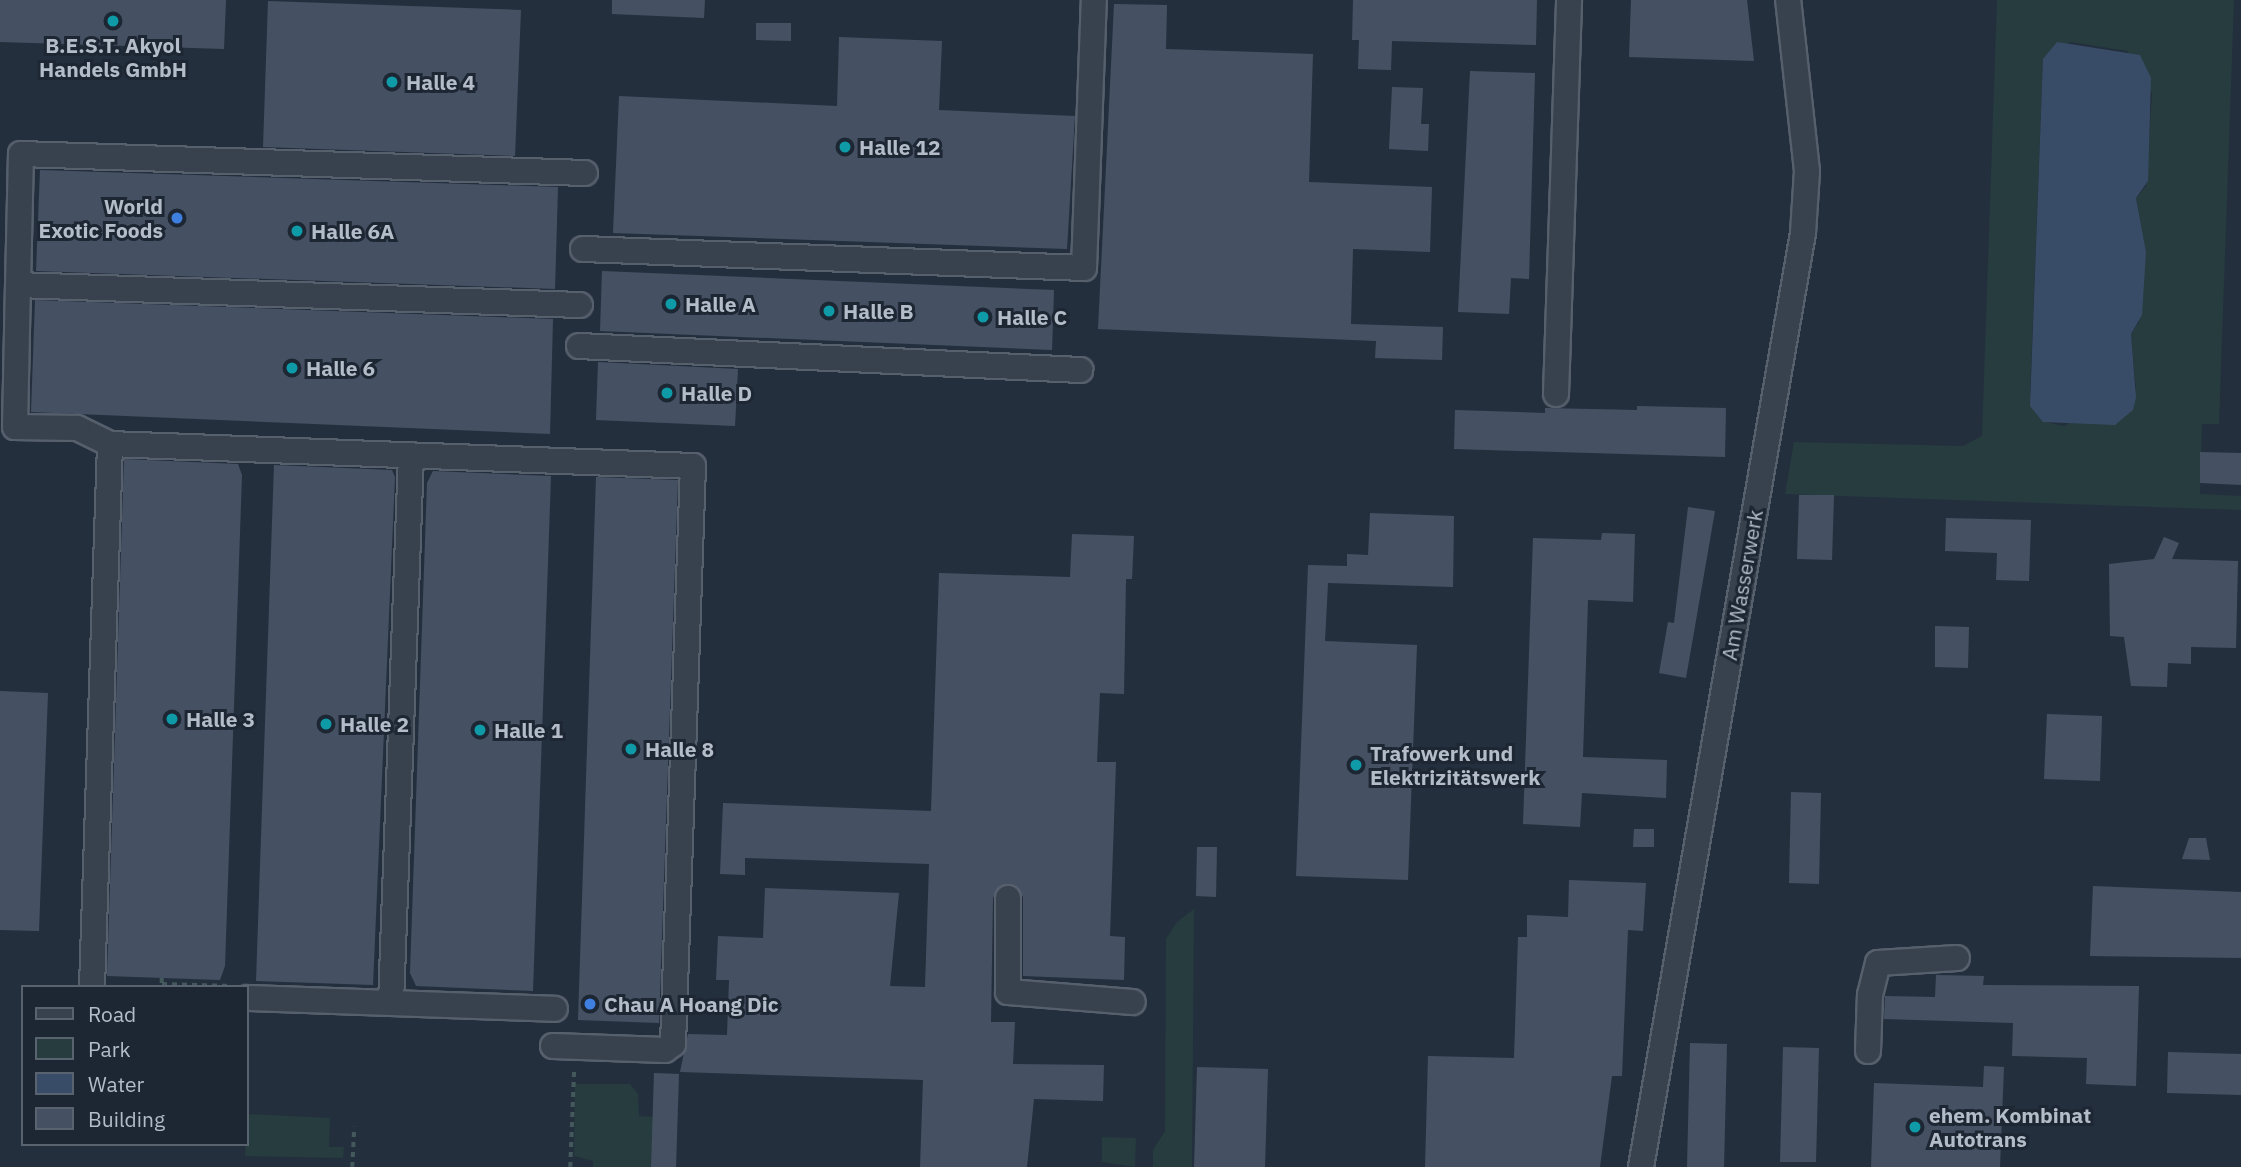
<!DOCTYPE html>
<meta charset="utf-8">
<style>
body{margin:0}
#map{position:relative;width:2241px;height:1167px;overflow:hidden;background:#242f3e;font-family:"IBM Plex Sans",sans-serif}
div>[style]{position:absolute}
.green>*{inset:0;background:#263c3f}
.water>*{inset:0;background:#394c67}
.building>*{inset:0;background:#455162}
.path>*{height:3.5px;margin-top:-1.75px;transform-origin:0;background:repeating-linear-gradient(90deg,#44595c 0 5px,transparent 0 10px)}
.roads{filter:drop-shadow(2px 0 #565f6c) drop-shadow(-2px 0 #565f6c) drop-shadow(0 2px #565f6c) drop-shadow(0 -2px #565f6c)}
.minor>*{height:24px;margin:-12px;padding:0 12px;transform-origin:12px;border-radius:12px;background:#38414e}
.dots>*{width:19px;height:19px;translate:-50% -50%;box-sizing:border-box;border:4px solid #1d2633;border-radius:50%}
span{translate:-50% -50%;white-space:nowrap;text-align:center;line-height:1.15;-webkit-text-stroke:6px #1d2633;paint-order:stroke}
.poi-label{font-size:21px;color:#b4bcc9;font-weight:700}
.left{translate:0 -50%;text-align:left}
.right{translate:-100% -50%;text-align:right}
.street-label{font-size:21px;color:#b4bcc9}
.legend{position:absolute;left:21px;top:985px;width:228px;height:161px;box-sizing:border-box;background:#1d2633;border:2px solid #59626f;margin:0;padding:9px 12px;list-style:none;font-size:21px;color:#b4bcc9}
.legend li{display:flex;align-items:center;gap:14px;height:35px}
.legend b{width:35px;border:2px solid #59626f}
</style>
<div id="map">
<div class="green">
<i style="clip-path:polygon(evenodd,1997px 0,2234px 0,2219px 424px,2202px 424px,2200px 494px,2241px 496px,2241px 510px,1785px 494px,1794px 442px,1963px 446px,1982px 436px,1997px 0,2071px 42px,2127px 51px,2152px 94px,2146px 186px,2136px 198px,2146px 252px,2139px 322px,2131px 334px,2136px 389px,2064px 426px,2046px 422px,2030px 394px,2043px 59px,2071px 42px)"></i>
<i style="clip-path:polygon(1194px 909px,1192px 1167px,1153px 1167px,1153px 1150px,1165px 1131px,1166px 939px,1177px 922px)"></i>
<i style="clip-path:polygon(575px 1084px,630px 1084px,638px 1094px,639px 1116px,654px 1117px,651px 1167px,593px 1167px,593px 1161px,574px 1156px)"></i>
<i style="clip-path:polygon(247px 1114px,330px 1118px,329px 1147px,344px 1147px,343px 1158px,245px 1156px)"></i>
<i style="clip-path:polygon(1102px 1137px,1136px 1138px,1135px 1167px,1102px 1162px)"></i>
</div>
<div class="water">
<i style="clip-path:polygon(2057px 42px,2140px 55px,2151px 78px,2148px 181px,2136px 198px,2146px 252px,2142px 315px,2131px 334px,2136px 398px,2133px 410px,2115px 425px,2043px 422px,2030px 406px,2043px 59px)"></i>
</div>
<div class="building">
<i style="clip-path:polygon(0 0,226px 0,224px 49px,0 42px)"></i>
<i style="clip-path:polygon(612px 0,705px 0,704px 18px,612px 14px)"></i>
<i style="clip-path:polygon(1353px 0,1537px 0,1536px 45px,1392px 41px,1391px 70px,1358px 69px,1359px 40px,1352px 40px)"></i>
<i style="clip-path:polygon(1631px 0,1747px 0,1754px 61px,1629px 57px)"></i>
<i style="clip-path:polygon(268px 1px,521px 10px,515px 156px,263px 147px)"></i>
<i style="clip-path:polygon(1114px 4px,1167px 5px,1166px 49px,1313px 54px,1309px 182px,1432px 187px,1430px 252px,1353px 249px,1351px 324px,1443px 327px,1442px 360px,1375px 358px,1376px 341px,1098px 329px)"></i>
<i style="clip-path:polygon(756px 23px,791px 23px,791px 41px,756px 40px)"></i>
<i style="clip-path:polygon(839px 37px,942px 41px,939px 110px,1075px 116px,1067px 249px,613px 233px,619px 96px,837px 106px)"></i>
<i style="clip-path:polygon(1470px 71px,1535px 73px,1529px 279px,1511px 278px,1509px 314px,1458px 312px)"></i>
<i style="clip-path:polygon(1392px 87px,1423px 88px,1421px 124px,1429px 124px,1428px 151px,1389px 149px)"></i>
<i style="clip-path:polygon(40px 170px,558px 187px,555px 289px,36px 271px)"></i>
<i style="clip-path:polygon(602px 271px,1054px 290px,1052px 350px,600px 331px)"></i>
<i style="clip-path:polygon(35px 300px,553px 319px,550px 434px,31px 412px)"></i>
<i style="clip-path:polygon(598px 362px,738px 369px,735px 426px,596px 420px)"></i>
<i style="clip-path:polygon(1637px 406px,1726px 408px,1725px 457px,1454px 449px,1455px 410px,1545px 413px,1545px 408px,1637px 410px)"></i>
<i style="clip-path:polygon(2200px 452px,2241px 453px,2241px 485px,2200px 483px)"></i>
<i style="clip-path:polygon(124px 459px,238px 464px,242px 475px,225px 966px,220px 980px,107px 976px)"></i>
<i style="clip-path:polygon(274px 465px,392px 470px,395px 477px,373px 985px,256px 981px)"></i>
<i style="clip-path:polygon(433px 471px,551px 476px,533px 991px,416px 986px,410px 973px,427px 483px)"></i>
<i style="clip-path:polygon(596px 477px,678px 480px,659px 1023px,578px 1020px)"></i>
<i style="clip-path:polygon(1799px 495px,1834px 495px,1832px 560px,1797px 559px)"></i>
<i style="clip-path:polygon(1688px 507px,1715px 511px,1686px 678px,1659px 673px,1668px 622px,1674px 623px)"></i>
<i style="clip-path:polygon(1370px 513px,1454px 516px,1453px 587px,1328px 583px,1325px 641px,1417px 645px,1408px 880px,1296px 876px,1308px 565px,1347px 566px,1347px 554px,1368px 555px)"></i>
<i style="clip-path:polygon(1946px 518px,2031px 520px,2029px 581px,1996px 580px,1997px 553px,1945px 551px)"></i>
<i style="clip-path:polygon(1602px 533px,1635px 534px,1633px 602px,1588px 600px,1583px 757px,1667px 760px,1666px 798px,1582px 793px,1580px 827px,1523px 824px,1533px 538px,1601px 540px)"></i>
<i style="clip-path:polygon(1072px 534px,1134px 536px,1132px 579px,1126px 579px,1124px 694px,1100px 693px,1097px 762px,1116px 762px,1110px 936px,1125px 937px,1124px 980px,1023px 976px,1023px 897px,1015px 885px,1001px 885px,993px 898px,991px 1022px,1015px 1022px,1013px 1064px,1104px 1065px,1103px 1101px,1034px 1099px,1027px 1167px,920px 1167px,923px 1080px,680px 1072px,688px 1034px,727px 1035px,729px 980px,716px 980px,718px 936px,763px 938px,765px 888px,899px 893px,890px 986px,925px 987px,929px 864px,745px 858px,745px 875px,720px 874px,723px 803px,931px 811px,939px 573px,1070px 577px)"></i>
<i style="clip-path:polygon(2164px 537px,2179px 543px,2172px 559px,2238px 561px,2236px 648px,2191px 647px,2191px 664px,2168px 663px,2167px 687px,2131px 686px,2124px 637px,2110px 636px,2109px 564px,2154px 559px)"></i>
<i style="clip-path:polygon(1935px 626px,1969px 627px,1968px 668px,1935px 667px)"></i>
<i style="clip-path:polygon(0 691px,48px 693px,39px 931px,0 930px)"></i>
<i style="clip-path:polygon(2047px 714px,2102px 716px,2100px 781px,2044px 779px)"></i>
<i style="clip-path:polygon(1791px 792px,1821px 793px,1819px 884px,1789px 883px)"></i>
<i style="clip-path:polygon(1634px 829px,1654px 829px,1654px 847px,1633px 847px)"></i>
<i style="clip-path:polygon(2189px 838px,2206px 838px,2210px 860px,2182px 859px)"></i>
<i style="clip-path:polygon(1197px 847px,1217px 847px,1216px 897px,1196px 896px)"></i>
<i style="clip-path:polygon(1569px 880px,1646px 883px,1643px 931px,1628px 930px,1622px 1076px,1612px 1076px,1600px 1167px,1425px 1167px,1428px 1056px,1514px 1058px,1518px 937px,1527px 937px,1527px 915px,1568px 917px)"></i>
<i style="clip-path:polygon(2093px 886px,2241px 892px,2241px 958px,2090px 956px)"></i>
<i style="clip-path:polygon(1936px 975px,1984px 976px,1983px 985px,2139px 986px,2136px 1086px,2086px 1084px,2087px 1058px,2012px 1056px,2013px 1023px,1884px 1019px,1885px 996px,1935px 997px)"></i>
<i style="clip-path:polygon(1690px 1043px,1727px 1044px,1724px 1167px,1687px 1167px)"></i>
<i style="clip-path:polygon(1783px 1047px,1819px 1048px,1816px 1162px,1780px 1162px)"></i>
<i style="clip-path:polygon(2168px 1052px,2241px 1054px,2241px 1095px,2167px 1093px)"></i>
<i style="clip-path:polygon(1984px 1066px,2004px 1067px,2000px 1167px,1871px 1167px,1874px 1083px,1983px 1087px)"></i>
<i style="clip-path:polygon(1197px 1067px,1268px 1069px,1265px 1167px,1194px 1167px)"></i>
<i style="clip-path:polygon(654px 1073px,679px 1074px,676px 1167px,651px 1167px)"></i>
</div>
<div class="path">
<i style="left:162px;top:978px;width:6px;rotate:90deg"></i>
<i style="left:162px;top:984px;width:69px;rotate:1.7deg"></i>
<i style="left:352px;top:1167px;width:40px;rotate:-87.1deg"></i>
<i style="left:570px;top:1167px;width:99px;rotate:-87.7deg"></i>
</div>
<div class="roads">
<div class="minor">
<i style="left:583px;top:249px;width:501px;rotate:2.17deg"></i>
<i style="left:1084px;top:268px;width:268px;rotate:-87.9deg"></i>
<i style="left:18px;top:285px;width:131px;rotate:-88.7deg"></i>
<i style="left:21px;top:154px;width:564px;rotate:1.93deg"></i>
<i style="left:579px;top:346px;width:502px;rotate:2.74deg"></i>
<i style="left:1556px;top:394px;width:394px;rotate:-88.1deg"></i>
<i style="left:1008px;top:898px;width:94px;rotate:90deg"></i>
<i style="left:1008px;top:992px;width:125px;rotate:4.6deg"></i>
<i style="left:92px;top:987px;width:543px;rotate:-88.1deg"></i>
<i style="left:247px;top:998px;width:308px;rotate:2deg"></i>
<i style="left:391px;top:1003px;width:548px;rotate:-87.91deg"></i>
<i style="left:553px;top:1046px;width:112px;rotate:2deg"></i>
<i style="left:665px;top:1050px;width:10px;rotate:-37deg"></i>
<i style="left:673px;top:1044px;width:578px;rotate:-88.02deg"></i>
<i style="left:693px;top:466px;width:583px;rotate:-177.84deg"></i>
<i style="left:110px;top:444px;width:37px;rotate:-154deg"></i>
<i style="left:77px;top:428px;width:62px;rotate:-179.1deg"></i>
<i style="left:15px;top:427px;width:142px;rotate:-88.8deg"></i>
<i style="left:18px;top:285px;width:562px;rotate:2.04deg"></i>
<i style="left:1868px;top:1051px;width:56px;rotate:-88deg"></i>
<i style="left:1870px;top:995px;width:33px;rotate:-76deg"></i>
<i style="left:1878px;top:963px;width:79px;rotate:-3.6deg"></i>
<i style="left:1641px;top:1167px;width:948px;rotate:-80.16deg"></i>
<i style="left:1803px;top:233px;width:62px;rotate:-86.3deg"></i>
<i style="left:1807px;top:171px;width:172px;rotate:-96.3deg"></i>
</div>
</div>
<div class="dots">
<i style="left:113px;top:21px;background:#0f9aa8"></i>
<i style="left:392px;top:82px;background:#0f9aa8"></i>
<i style="left:845px;top:147px;background:#0f9aa8"></i>
<i style="left:177px;top:218px;background:#3f7fe0"></i>
<i style="left:297px;top:231px;background:#0f9aa8"></i>
<i style="left:671px;top:304px;background:#0f9aa8"></i>
<i style="left:829px;top:311px;background:#0f9aa8"></i>
<i style="left:983px;top:317px;background:#0f9aa8"></i>
<i style="left:292px;top:368px;background:#0f9aa8"></i>
<i style="left:667px;top:393px;background:#0f9aa8"></i>
<i style="left:172px;top:719px;background:#0f9aa8"></i>
<i style="left:326px;top:724px;background:#0f9aa8"></i>
<i style="left:480px;top:730px;background:#0f9aa8"></i>
<i style="left:631px;top:749px;background:#0f9aa8"></i>
<i style="left:1356px;top:765px;background:#0f9aa8"></i>
<i style="left:590px;top:1004px;background:#3f7fe0"></i>
<i style="left:1915px;top:1127px;background:#0f9aa8"></i>
</div>
<div class="poi-label">
<span style="left:113px;top:57px">B.E.S.T. Akyol<br>Handels GmbH</span>
<span class="left" style="left:406px;top:82px">Halle 4</span>
<span class="left" style="left:859px;top:147px">Halle 12</span>
<span class="right" style="left:163px;top:218px">World<br>Exotic Foods</span>
<span class="left" style="left:311px;top:231px">Halle 6A</span>
<span class="left" style="left:685px;top:304px">Halle A</span>
<span class="left" style="left:843px;top:311px">Halle B</span>
<span class="left" style="left:997px;top:317px">Halle C</span>
<span class="left" style="left:306px;top:368px">Halle 6</span>
<span class="left" style="left:681px;top:393px">Halle D</span>
<span class="left" style="left:186px;top:719px">Halle 3</span>
<span class="left" style="left:340px;top:724px">Halle 2</span>
<span class="left" style="left:494px;top:730px">Halle 1</span>
<span class="left" style="left:645px;top:749px">Halle 8</span>
<span class="left" style="left:1370px;top:765px">Trafowerk und<br>Elektrizitätswerk</span>
<span class="left" style="left:604px;top:1004px">Chau A Hoang Dic</span>
<span class="left" style="left:1929px;top:1127px">ehem. Kombinat<br>Autotrans</span>
</div>
<div class="street-label">
<span style="left:1742px;top:585px;rotate:-80deg">Am Wasserwerk</span>
</div>
<ul class="legend">
<li><b style="height:9px;background:#38414e"></b>Road</li>
<li><b style="height:19px;background:#263c3f"></b>Park</li>
<li><b style="height:19px;background:#394c67"></b>Water</li>
<li><b style="height:19px;background:#455162"></b>Building</li>
</ul>
</div>
